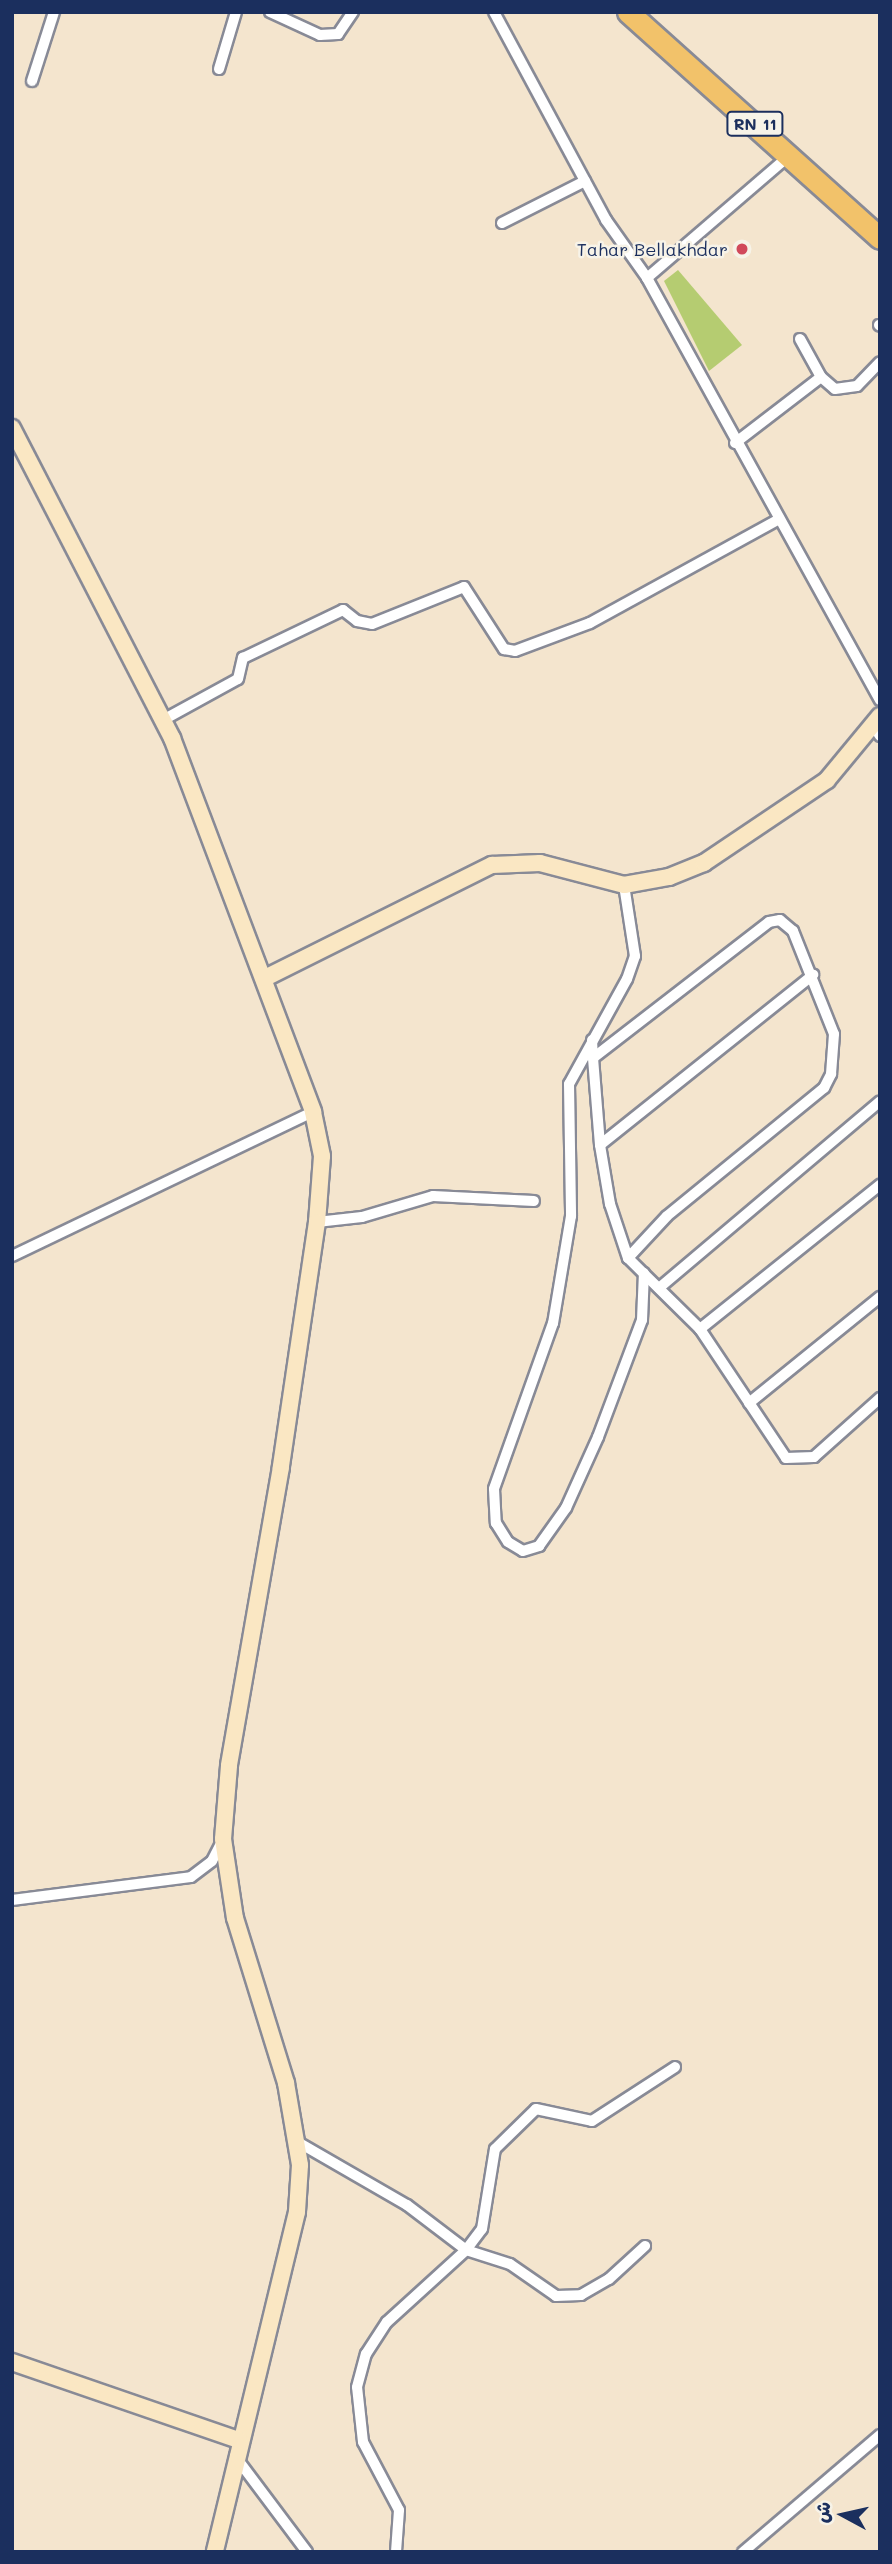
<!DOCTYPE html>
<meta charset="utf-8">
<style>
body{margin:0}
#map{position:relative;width:892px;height:2564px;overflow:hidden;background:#f4e5ce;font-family:Mali,"Playpen Sans Arabic",sans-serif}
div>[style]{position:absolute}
.green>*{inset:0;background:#b5cc71}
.roads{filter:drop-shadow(2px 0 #888a96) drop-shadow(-2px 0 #888a96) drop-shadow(0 2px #888a96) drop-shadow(0 -2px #888a96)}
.street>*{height:10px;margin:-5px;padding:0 5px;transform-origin:5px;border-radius:5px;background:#fff}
.secondary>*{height:16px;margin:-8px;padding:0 8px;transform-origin:8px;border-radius:8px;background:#fae7c3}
.highway>*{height:21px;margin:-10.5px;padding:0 10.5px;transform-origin:10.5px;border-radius:10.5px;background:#f2c26a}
.dots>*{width:19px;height:19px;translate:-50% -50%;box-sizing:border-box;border:4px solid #f7f3e8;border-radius:50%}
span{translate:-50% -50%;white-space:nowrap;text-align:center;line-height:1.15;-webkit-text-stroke:5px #f7f3e8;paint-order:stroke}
.shield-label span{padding:2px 5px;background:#f7f3e8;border:2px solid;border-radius:5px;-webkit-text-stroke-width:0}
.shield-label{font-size:16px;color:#1b2f5e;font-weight:700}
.poi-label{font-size:18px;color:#1b2f5e}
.right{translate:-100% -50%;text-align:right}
.frame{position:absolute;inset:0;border:14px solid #1b2f5e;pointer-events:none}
.north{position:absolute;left:808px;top:2480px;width:70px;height:70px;-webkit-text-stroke:5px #f7f3e8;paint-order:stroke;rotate:278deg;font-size:19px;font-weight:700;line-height:28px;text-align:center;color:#1b2f5e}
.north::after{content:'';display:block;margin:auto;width:24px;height:32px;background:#1b2f5e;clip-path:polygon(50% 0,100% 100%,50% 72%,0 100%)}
</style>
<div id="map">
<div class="green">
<i style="clip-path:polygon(678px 270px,742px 345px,709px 371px,664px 281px)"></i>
</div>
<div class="roads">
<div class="street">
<i style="left:270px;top:12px;width:55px;rotate:24.7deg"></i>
<i style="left:320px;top:35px;width:18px;rotate:-3deg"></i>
<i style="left:338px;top:34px;width:27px;rotate:-56deg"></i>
<i style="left:494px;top:12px;width:236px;rotate:61.7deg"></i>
<i style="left:606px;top:220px;width:71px;rotate:54.7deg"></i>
<i style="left:647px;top:278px;width:189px;rotate:-40.7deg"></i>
<i style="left:219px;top:69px;width:59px;rotate:-73.4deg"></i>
<i style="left:32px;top:81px;width:72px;rotate:-72.3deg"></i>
<i style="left:502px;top:223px;width:93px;rotate:-26.8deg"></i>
<i style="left:647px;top:278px;width:482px;rotate:61.1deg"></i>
<i style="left:879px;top:325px;width:1px;rotate:45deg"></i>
<i style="left:800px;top:339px;width:43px;rotate:61.1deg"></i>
<i style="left:821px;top:377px;width:18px;rotate:41deg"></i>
<i style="left:835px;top:389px;width:22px;rotate:-8deg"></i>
<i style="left:857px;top:386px;width:33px;rotate:-46deg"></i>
<i style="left:735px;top:443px;width:108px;rotate:-37.5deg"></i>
<i style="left:163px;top:720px;width:85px;rotate:-28.7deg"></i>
<i style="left:238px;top:679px;width:22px;rotate:-77deg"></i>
<i style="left:243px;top:658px;width:111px;rotate:-25.6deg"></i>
<i style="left:343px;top:610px;width:18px;rotate:38deg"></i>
<i style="left:357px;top:621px;width:15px;rotate:11deg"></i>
<i style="left:372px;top:624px;width:99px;rotate:-21.9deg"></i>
<i style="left:464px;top:587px;width:74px;rotate:57.2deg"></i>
<i style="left:504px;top:649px;width:11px;rotate:10deg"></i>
<i style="left:515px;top:651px;width:80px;rotate:-20.5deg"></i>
<i style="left:590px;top:623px;width:216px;rotate:-28.8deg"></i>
<i style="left:871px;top:723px;width:16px;rotate:55deg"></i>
<i style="left:624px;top:885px;width:72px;rotate:81.2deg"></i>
<i style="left:635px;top:956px;width:24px;rotate:109deg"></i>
<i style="left:627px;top:979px;width:120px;rotate:118.9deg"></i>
<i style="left:569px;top:1084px;width:132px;rotate:89.1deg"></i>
<i style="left:571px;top:1216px;width:109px;rotate:99.5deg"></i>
<i style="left:553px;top:1323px;width:176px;rotate:109.6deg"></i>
<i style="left:494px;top:1489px;width:34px;rotate:87deg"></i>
<i style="left:496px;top:1523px;width:22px;rotate:58deg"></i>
<i style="left:508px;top:1542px;width:17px;rotate:31deg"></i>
<i style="left:523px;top:1551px;width:17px;rotate:-17deg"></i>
<i style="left:539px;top:1546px;width:47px;rotate:-54.6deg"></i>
<i style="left:566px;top:1508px;width:78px;rotate:-65.7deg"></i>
<i style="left:598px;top:1437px;width:125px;rotate:-69.4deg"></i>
<i style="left:642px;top:1320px;width:47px;rotate:-87.6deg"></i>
<i style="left:592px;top:1040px;width:18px;rotate:87deg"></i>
<i style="left:593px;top:1058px;width:87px;rotate:85.4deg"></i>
<i style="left:600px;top:1145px;width:60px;rotate:80.4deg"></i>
<i style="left:610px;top:1204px;width:57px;rotate:71.6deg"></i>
<i style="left:628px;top:1258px;width:57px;rotate:-47.1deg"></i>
<i style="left:667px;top:1216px;width:203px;rotate:-39.2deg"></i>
<i style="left:824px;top:1088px;width:16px;rotate:-63deg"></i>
<i style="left:831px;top:1074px;width:40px;rotate:-85.7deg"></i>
<i style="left:834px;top:1034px;width:111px;rotate:-111.7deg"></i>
<i style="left:793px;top:931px;width:17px;rotate:-140deg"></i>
<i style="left:780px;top:920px;width:11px;rotate:170deg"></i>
<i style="left:769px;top:922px;width:222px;rotate:142.3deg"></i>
<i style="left:600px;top:1145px;width:273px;rotate:-38.6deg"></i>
<i style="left:317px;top:1222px;width:45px;rotate:-6.3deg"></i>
<i style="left:362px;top:1217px;width:74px;rotate:-16.5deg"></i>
<i style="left:433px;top:1196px;width:101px;rotate:2.8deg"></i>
<i style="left:12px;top:1256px;width:334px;rotate:-25.6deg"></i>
<i style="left:628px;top:1258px;width:101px;rotate:44.6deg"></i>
<i style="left:700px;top:1329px;width:155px;rotate:56.3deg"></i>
<i style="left:786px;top:1458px;width:28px;rotate:-2deg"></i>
<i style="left:814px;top:1457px;width:89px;rotate:-41.8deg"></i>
<i style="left:659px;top:1288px;width:289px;rotate:-40.2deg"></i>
<i style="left:700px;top:1329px;width:231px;rotate:-38.7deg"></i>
<i style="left:749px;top:1403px;width:169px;rotate:-39deg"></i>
<i style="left:12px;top:1900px;width:180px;rotate:-7.3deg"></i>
<i style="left:191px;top:1877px;width:26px;rotate:-37deg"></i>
<i style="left:212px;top:1861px;width:25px;rotate:-63deg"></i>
<i style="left:296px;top:2141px;width:128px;rotate:30deg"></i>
<i style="left:407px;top:2205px;width:74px;rotate:37.3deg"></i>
<i style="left:466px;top:2250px;width:46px;rotate:17.7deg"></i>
<i style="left:510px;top:2264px;width:56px;rotate:34.8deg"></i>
<i style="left:556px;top:2296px;width:25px;rotate:-2deg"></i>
<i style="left:581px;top:2295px;width:32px;rotate:-30deg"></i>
<i style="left:609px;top:2279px;width:49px;rotate:-42.5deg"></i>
<i style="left:235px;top:2456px;width:120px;rotate:53.1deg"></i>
<i style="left:396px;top:2552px;width:42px;rotate:-85.9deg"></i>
<i style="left:399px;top:2510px;width:77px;rotate:-117.9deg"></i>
<i style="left:363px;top:2442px;width:55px;rotate:-96.2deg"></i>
<i style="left:357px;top:2387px;width:34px;rotate:-75deg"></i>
<i style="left:366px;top:2354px;width:38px;rotate:-57deg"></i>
<i style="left:387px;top:2322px;width:107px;rotate:-42.3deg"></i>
<i style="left:466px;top:2250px;width:26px;rotate:-53deg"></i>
<i style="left:482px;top:2229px;width:81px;rotate:-80.8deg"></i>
<i style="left:495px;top:2149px;width:57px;rotate:-44.3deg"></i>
<i style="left:536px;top:2109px;width:57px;rotate:12.1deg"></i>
<i style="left:592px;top:2121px;width:99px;rotate:-33deg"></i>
<i style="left:743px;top:2552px;width:180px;rotate:-40.5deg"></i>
</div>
<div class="secondary">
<i style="left:12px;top:428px;width:349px;rotate:62.7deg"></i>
<i style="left:172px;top:738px;width:400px;rotate:69.3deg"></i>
<i style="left:313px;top:1112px;width:45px;rotate:78.4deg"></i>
<i style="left:322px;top:1156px;width:66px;rotate:94.3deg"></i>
<i style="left:317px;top:1222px;width:248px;rotate:98.4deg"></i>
<i style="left:281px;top:1467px;width:303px;rotate:99.9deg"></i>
<i style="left:229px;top:1766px;width:73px;rotate:94.7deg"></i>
<i style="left:223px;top:1839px;width:80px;rotate:81.4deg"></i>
<i style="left:235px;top:1918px;width:173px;rotate:72.8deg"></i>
<i style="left:286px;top:2083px;width:83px;rotate:80.3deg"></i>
<i style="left:300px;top:2165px;width:47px;rotate:93.7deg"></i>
<i style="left:297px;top:2212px;width:350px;rotate:103.6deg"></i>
<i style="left:265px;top:978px;width:254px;rotate:-26.5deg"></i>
<i style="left:492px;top:865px;width:48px;rotate:-2.4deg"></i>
<i style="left:540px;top:863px;width:87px;rotate:14.7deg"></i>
<i style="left:624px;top:885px;width:46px;rotate:-10.1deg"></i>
<i style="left:669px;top:877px;width:38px;rotate:-22deg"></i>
<i style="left:704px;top:863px;width:148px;rotate:-34deg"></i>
<i style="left:827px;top:780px;width:83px;rotate:-50.4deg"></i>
<i style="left:12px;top:2362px;width:240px;rotate:19deg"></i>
</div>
<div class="highway">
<i style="left:628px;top:12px;width:338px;rotate:41.9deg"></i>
</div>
</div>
<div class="dots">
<i style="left:742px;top:249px;background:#d1495b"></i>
</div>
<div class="shield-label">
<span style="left:755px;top:124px">RN 11</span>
</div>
<div class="poi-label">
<span class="right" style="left:728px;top:249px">Tahar Bellakhdar</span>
</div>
<div class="frame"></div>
<div class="north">ش</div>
</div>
